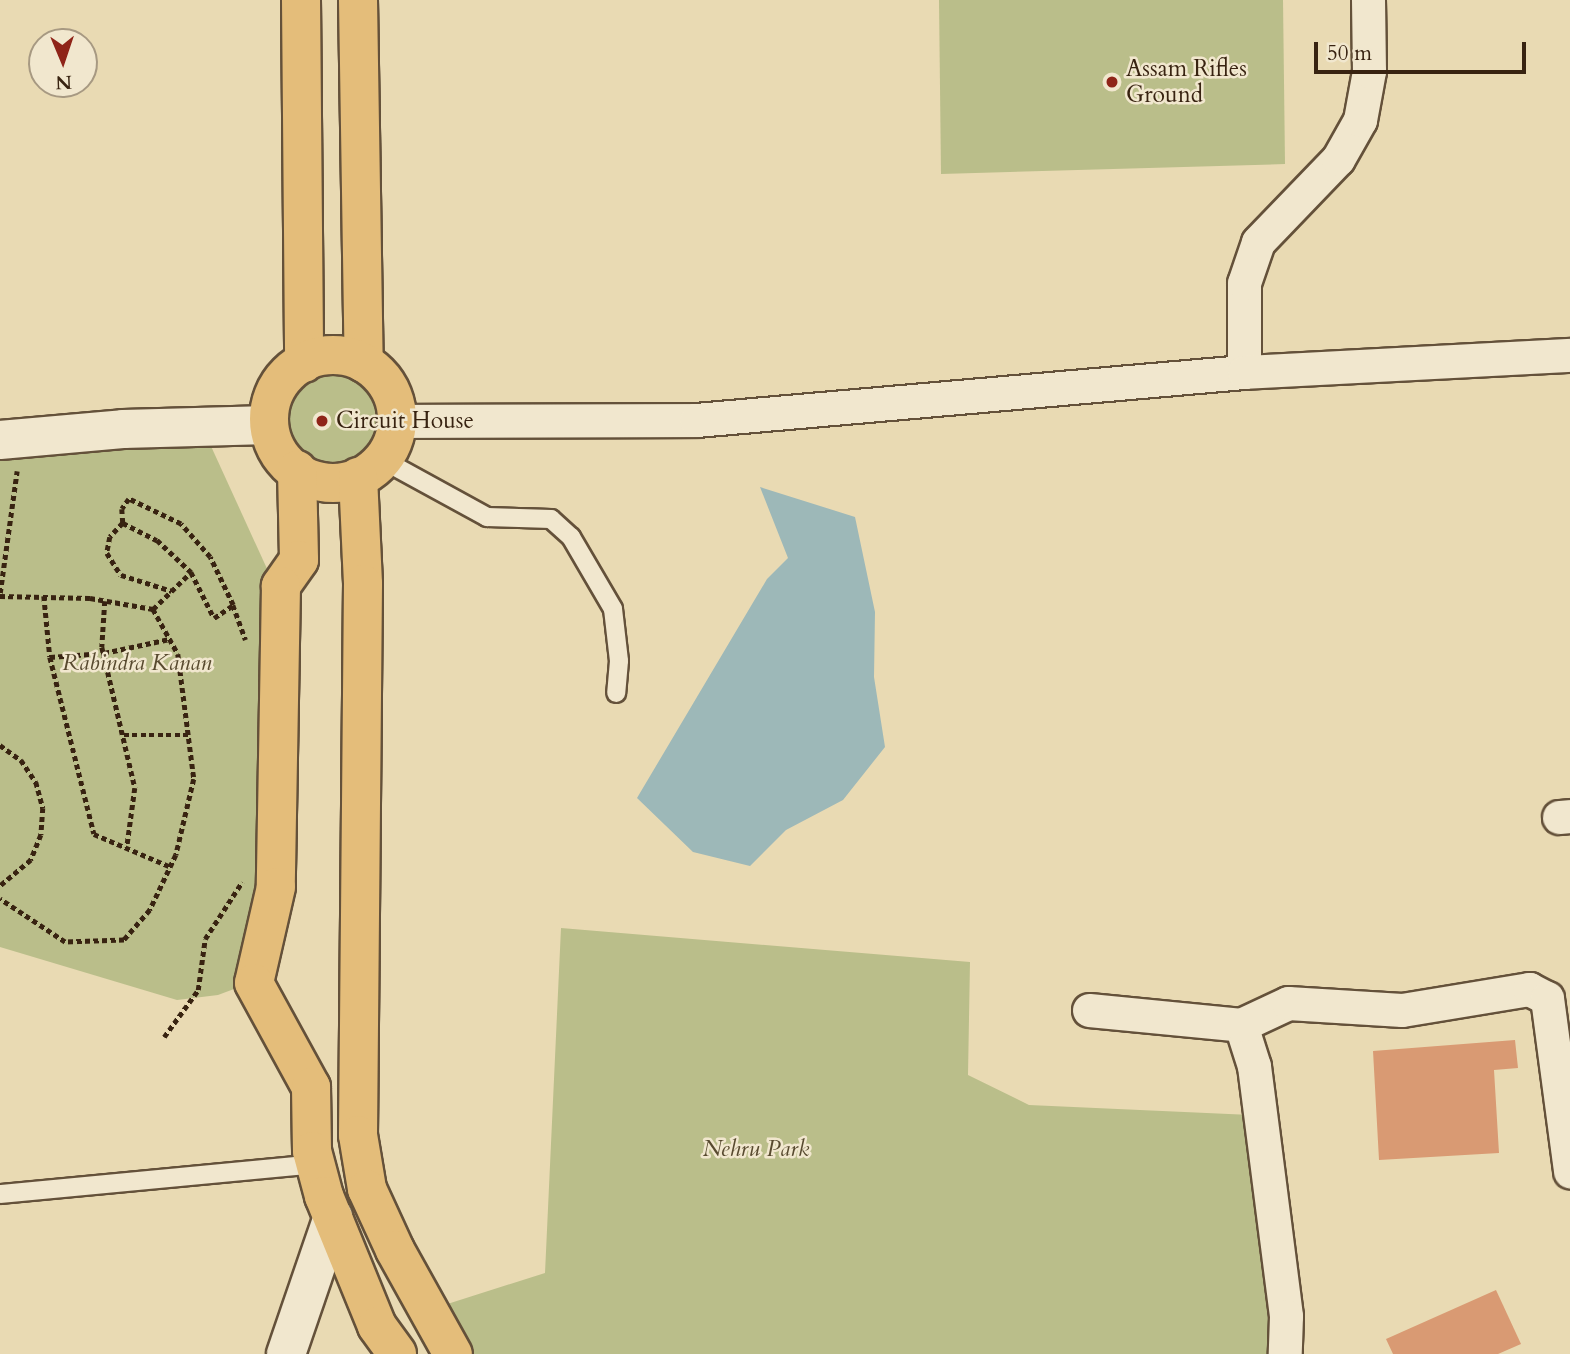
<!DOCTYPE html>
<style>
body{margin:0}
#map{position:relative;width:1570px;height:1354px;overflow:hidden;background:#e9dab3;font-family:Cardo,serif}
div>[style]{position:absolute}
.green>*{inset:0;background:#babe8a}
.round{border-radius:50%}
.water>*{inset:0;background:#9db8b8}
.building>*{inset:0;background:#d99a73}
.path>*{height:4.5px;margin-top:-2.25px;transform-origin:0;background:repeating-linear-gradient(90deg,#382311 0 5px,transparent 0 8.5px)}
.roads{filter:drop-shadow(2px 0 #64513a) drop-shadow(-2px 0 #64513a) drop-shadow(0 2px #64513a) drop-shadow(0 -2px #64513a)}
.service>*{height:18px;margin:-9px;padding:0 9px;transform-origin:9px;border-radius:9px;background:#f1e7ce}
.minor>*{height:33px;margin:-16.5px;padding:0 16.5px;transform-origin:16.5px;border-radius:16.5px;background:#f1e7ce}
.tertiary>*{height:38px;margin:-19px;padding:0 19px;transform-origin:19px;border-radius:19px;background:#f1e7ce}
.primary>*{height:38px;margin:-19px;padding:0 19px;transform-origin:19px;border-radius:19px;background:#e4bd7a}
.primary>.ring{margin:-19px;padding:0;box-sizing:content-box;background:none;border:38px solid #e4bd7a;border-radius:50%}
.dots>*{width:19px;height:19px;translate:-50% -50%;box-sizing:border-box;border:4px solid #f1e7ce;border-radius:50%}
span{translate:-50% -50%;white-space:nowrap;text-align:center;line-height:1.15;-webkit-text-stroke:5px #f1e7ce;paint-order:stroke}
.poi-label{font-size:23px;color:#382311}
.left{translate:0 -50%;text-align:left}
.park-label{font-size:23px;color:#584a2f;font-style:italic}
.north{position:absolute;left:28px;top:28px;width:70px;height:70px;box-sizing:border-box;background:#f1e7ce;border:2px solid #a79982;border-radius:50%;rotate:178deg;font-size:19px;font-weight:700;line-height:28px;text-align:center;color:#382311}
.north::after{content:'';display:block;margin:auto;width:24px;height:32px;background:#8f2418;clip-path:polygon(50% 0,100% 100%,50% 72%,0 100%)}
.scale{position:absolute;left:1314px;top:42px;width:212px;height:32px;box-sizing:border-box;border:4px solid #382311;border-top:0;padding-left:9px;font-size:21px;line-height:24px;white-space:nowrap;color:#382311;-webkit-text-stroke:5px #f1e7ce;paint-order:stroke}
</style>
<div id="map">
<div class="green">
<i style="clip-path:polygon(939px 0,1283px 0,1285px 164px,941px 174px)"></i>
<i class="round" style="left:269px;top:366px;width:110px;height:110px"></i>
<i style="clip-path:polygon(185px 436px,210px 444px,274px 584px,273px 742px,250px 983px,218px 995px,177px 1000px,0 947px,0 459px)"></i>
<i style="clip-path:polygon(561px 928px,970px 962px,968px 1075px,1029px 1105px,1251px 1115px,1272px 1354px,462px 1354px,438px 1307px,545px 1273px)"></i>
</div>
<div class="water">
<i style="clip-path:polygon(760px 487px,855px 517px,875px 612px,874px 677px,885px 747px,843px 800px,786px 830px,750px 866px,693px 852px,637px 798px,767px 579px,788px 558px)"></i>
</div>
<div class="building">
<i style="clip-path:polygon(1515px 1040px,1518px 1068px,1494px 1070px,1499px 1153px,1379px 1160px,1373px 1051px)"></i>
<i style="clip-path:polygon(1496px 1290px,1521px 1344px,1498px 1354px,1393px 1354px,1386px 1339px)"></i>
</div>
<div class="path">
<i style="left:123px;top:523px;width:38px;rotate:27deg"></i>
<i style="left:157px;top:540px;width:47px;rotate:43.3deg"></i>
<i style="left:191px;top:572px;width:51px;rotate:63.4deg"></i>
<i style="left:214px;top:618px;width:23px;rotate:-34deg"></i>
<i style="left:233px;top:605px;width:53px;rotate:-115.6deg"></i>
<i style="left:210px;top:557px;width:44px;rotate:-131.3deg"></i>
<i style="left:181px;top:524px;width:58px;rotate:-154.3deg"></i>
<i style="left:129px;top:499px;width:12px;rotate:125deg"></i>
<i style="left:122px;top:509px;width:14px;rotate:86deg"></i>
<i style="left:123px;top:523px;width:19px;rotate:133deg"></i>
<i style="left:110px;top:537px;width:16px;rotate:101deg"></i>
<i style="left:107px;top:553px;width:26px;rotate:58deg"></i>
<i style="left:121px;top:575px;width:53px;rotate:17.4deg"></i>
<i style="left:0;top:593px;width:123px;rotate:-82.1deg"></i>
<i style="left:0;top:596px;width:90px;rotate:1.3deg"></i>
<i style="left:90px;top:598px;width:64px;rotate:9.9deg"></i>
<i style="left:153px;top:609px;width:51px;rotate:60.9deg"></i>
<i style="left:178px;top:654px;width:126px;rotate:82.7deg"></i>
<i style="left:194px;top:779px;width:78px;rotate:103.3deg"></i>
<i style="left:176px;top:855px;width:61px;rotate:115.3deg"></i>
<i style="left:150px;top:910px;width:40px;rotate:131deg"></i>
<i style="left:124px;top:940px;width:59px;rotate:178.1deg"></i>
<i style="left:65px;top:942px;width:78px;rotate:-146.5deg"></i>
<i style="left:44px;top:596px;width:61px;rotate:84.4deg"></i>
<i style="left:50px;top:657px;width:182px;rotate:76deg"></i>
<i style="left:94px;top:834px;width:84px;rotate:23.2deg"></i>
<i style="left:105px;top:601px;width:46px;rotate:93.7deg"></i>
<i style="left:102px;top:647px;width:145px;rotate:76.8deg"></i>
<i style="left:135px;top:788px;width:60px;rotate:97.7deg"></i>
<i style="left:233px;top:605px;width:37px;rotate:70deg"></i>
<i style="left:153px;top:609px;width:53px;rotate:-44.2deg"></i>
<i style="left:50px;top:657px;width:54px;rotate:-4.2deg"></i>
<i style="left:104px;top:653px;width:67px;rotate:-12deg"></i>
<i style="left:124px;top:735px;width:67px"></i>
<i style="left:0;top:745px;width:26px;rotate:36deg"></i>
<i style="left:21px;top:760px;width:27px;rotate:56deg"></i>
<i style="left:36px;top:782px;width:27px;rotate:75deg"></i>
<i style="left:43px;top:808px;width:27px;rotate:94deg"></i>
<i style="left:41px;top:835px;width:27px;rotate:112deg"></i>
<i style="left:31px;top:860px;width:40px;rotate:140deg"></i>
<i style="left:164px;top:1037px;width:58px;rotate:-54.1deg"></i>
<i style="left:198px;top:990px;width:51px;rotate:-82.2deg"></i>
<i style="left:205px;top:939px;width:68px;rotate:-57deg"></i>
</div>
<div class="roads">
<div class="service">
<i style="left:383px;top:460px;width:119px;rotate:28.7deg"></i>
<i style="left:487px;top:517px;width:64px;rotate:1.8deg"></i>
<i style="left:551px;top:519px;width:27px;rotate:42deg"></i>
<i style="left:571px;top:537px;width:83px;rotate:59.7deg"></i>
<i style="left:613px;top:609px;width:52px;rotate:83.4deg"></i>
<i style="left:619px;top:661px;width:32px;rotate:95deg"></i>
<i style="left:0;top:1194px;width:317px;rotate:-5.4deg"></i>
</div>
<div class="minor">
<i style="left:1244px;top:372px;width:89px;rotate:-90deg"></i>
<i style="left:1244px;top:283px;width:43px;rotate:-71.1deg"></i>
<i style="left:1258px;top:242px;width:115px;rotate:-46.1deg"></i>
<i style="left:1338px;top:159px;width:45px;rotate:-60.6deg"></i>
<i style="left:1360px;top:120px;width:50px;rotate:-79.6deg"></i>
<i style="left:1369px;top:71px;width:71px;rotate:-90.8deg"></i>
<i style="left:398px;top:421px;width:298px;rotate:-0.2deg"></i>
<i style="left:696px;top:420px;width:550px;rotate:-5.01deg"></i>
<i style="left:1244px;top:372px;width:326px;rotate:-3deg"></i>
<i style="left:1559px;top:817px;width:11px;rotate:-5deg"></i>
<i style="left:1089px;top:1010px;width:153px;rotate:5.6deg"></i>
<i style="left:1241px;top:1025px;width:43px;rotate:72.4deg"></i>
<i style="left:1254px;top:1066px;width:252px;rotate:82.7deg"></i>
<i style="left:1286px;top:1316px;width:38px;rotate:92deg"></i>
<i style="left:1241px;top:1025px;width:52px;rotate:-25.1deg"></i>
<i style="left:1288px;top:1003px;width:114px;rotate:3.5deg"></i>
<i style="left:1402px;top:1010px;width:129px;rotate:-9.4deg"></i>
<i style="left:1529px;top:989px;width:20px;rotate:27deg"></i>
<i style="left:1547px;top:998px;width:175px;rotate:82.4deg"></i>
</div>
<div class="tertiary">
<i style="left:0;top:440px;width:123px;rotate:-5.1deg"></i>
<i style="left:123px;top:429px;width:146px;rotate:-1.6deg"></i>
<i style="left:286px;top:1354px;width:145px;rotate:-71.1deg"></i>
</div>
<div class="primary">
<i style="left:301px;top:0;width:363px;rotate:89.5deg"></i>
<i style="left:358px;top:0;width:363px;rotate:89.1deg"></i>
<i class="ring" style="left:269px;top:355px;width:90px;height:90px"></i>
<i style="left:297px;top:470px;width:90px;rotate:88.7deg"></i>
<i style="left:299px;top:560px;width:32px;rotate:125deg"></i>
<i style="left:281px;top:586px;width:301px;rotate:91deg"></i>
<i style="left:276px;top:887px;width:98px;rotate:102.9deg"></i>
<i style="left:254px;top:983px;width:119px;rotate:61.3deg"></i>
<i style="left:311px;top:1087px;width:64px;rotate:89.1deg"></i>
<i style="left:312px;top:1151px;width:47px;rotate:75.1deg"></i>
<i style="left:324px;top:1196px;width:140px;rotate:67.8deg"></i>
<i style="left:377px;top:1326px;width:34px;rotate:54deg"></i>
<i style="left:358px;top:477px;width:107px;rotate:87.3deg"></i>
<i style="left:363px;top:584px;width:551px;rotate:90.52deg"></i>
<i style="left:358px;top:1135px;width:55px;rotate:80.5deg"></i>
<i style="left:367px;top:1189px;width:67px;rotate:65.3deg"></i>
<i style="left:395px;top:1250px;width:119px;rotate:60.9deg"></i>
</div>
</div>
<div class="dots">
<i style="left:1112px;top:82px;background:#8f2418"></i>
<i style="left:322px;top:421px;background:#8f2418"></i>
</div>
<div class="poi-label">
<span class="left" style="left:1126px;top:82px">Assam Rifles<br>Ground</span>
<span class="left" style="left:336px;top:421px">Circuit House</span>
</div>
<div class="park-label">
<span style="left:137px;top:663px">Rabindra Kanan</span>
<span style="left:756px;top:1149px">Nehru Park</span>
</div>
<div class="north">N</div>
<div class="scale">50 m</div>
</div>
